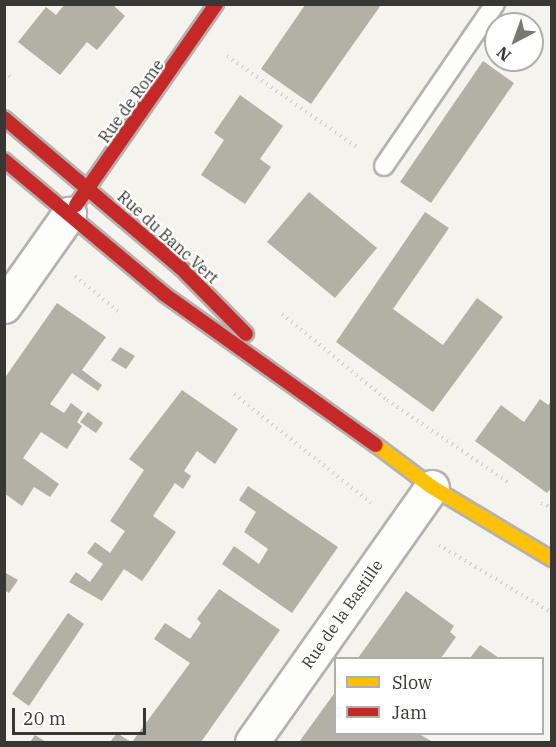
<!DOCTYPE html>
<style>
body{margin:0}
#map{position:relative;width:556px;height:747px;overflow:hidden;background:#f4f3ee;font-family:"IBM Plex Serif",serif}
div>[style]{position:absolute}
.building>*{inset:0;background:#b3b0a6}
.path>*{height:4px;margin-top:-2px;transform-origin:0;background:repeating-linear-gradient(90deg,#d5d4d3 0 1.5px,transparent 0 6px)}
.roads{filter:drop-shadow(2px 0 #b3b2ae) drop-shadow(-2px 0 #b3b2ae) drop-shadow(0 2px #b3b2ae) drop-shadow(0 -2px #b3b2ae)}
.lane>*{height:18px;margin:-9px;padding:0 9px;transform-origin:9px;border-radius:9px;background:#fdfdfc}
.street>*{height:33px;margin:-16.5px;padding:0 16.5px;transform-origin:16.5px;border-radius:16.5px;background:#fdfdfc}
.slow>*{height:14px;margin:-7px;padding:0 7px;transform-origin:7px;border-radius:7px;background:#ffc107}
.jam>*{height:14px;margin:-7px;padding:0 7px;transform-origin:7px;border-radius:7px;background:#c62828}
span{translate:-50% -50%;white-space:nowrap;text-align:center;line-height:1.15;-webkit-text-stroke:4.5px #fff;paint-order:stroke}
.street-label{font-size:16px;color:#373733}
.frame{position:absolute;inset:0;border:6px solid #373733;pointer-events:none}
.legend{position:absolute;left:334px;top:657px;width:210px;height:78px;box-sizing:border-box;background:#fff;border:2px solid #afafad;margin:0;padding:8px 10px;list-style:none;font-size:18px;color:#373733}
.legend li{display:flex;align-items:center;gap:12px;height:30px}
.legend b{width:30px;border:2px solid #afafad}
.north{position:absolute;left:484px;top:12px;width:60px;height:60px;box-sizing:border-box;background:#fff;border:2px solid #afafad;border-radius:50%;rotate:221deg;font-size:16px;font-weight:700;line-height:24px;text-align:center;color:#373733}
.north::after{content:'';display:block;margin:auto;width:21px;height:27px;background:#797974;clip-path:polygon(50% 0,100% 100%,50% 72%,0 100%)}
.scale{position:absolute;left:12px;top:708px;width:134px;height:27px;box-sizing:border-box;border:3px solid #373733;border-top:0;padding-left:8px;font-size:18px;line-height:21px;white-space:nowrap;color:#373733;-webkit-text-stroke:4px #fff;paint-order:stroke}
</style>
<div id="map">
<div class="building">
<i style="clip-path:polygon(65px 4px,112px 4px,125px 16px,97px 50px,87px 42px,60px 75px,18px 42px,46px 7px,56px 15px)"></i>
<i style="clip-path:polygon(305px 5px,381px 5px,311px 104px,261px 69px)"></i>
<i style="clip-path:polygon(483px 61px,514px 83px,431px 203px,400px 182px)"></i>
<i style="clip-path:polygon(240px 95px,283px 126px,260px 159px,271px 167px,245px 204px,201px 175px,224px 140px,214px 133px)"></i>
<i style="clip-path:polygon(309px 192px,377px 248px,335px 298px,267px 242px)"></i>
<i style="clip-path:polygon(425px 212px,449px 228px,393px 309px,443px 345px,477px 298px,503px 317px,433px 412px,336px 342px)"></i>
<i style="clip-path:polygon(57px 303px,106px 337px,82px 370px,102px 385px,98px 391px,72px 373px,50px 404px,64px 413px,71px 403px,83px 412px,77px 422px,82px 426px,67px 449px,41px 432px,23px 458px,59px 484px,50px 497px,34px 487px,22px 506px,4px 493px,4px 379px)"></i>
<i style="clip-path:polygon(120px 347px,135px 356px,126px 369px,111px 360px)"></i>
<i style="clip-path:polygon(182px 390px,238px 429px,215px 464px,197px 451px,184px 471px,191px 476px,183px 489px,175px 483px,153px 516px,176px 532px,142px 581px,124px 569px,102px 601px,69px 582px,76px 572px,90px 582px,103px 564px,87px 553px,95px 542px,110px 553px,125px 531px,110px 521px,144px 470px,129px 459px)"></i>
<i style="clip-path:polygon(540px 399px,548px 405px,552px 401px,552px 487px,547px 493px,475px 441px,501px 405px,524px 422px)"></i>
<i style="clip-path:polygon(88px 412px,103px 423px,96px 433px,80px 422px)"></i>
<i style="clip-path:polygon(248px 486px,338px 547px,292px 613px,222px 564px,234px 546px,259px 564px,268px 549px,244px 532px,256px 512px,239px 500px)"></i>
<i style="clip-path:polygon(4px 572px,18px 580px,9px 593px,4px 590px)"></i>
<i style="clip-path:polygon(219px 589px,280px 630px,201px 742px,132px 742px,190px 663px,154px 639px,165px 623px,190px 639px,201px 623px,197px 619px)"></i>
<i style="clip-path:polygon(406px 591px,454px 626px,450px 632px,456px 637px,441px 658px,358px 658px)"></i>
<i style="clip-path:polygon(68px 613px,84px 624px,29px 706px,12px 694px)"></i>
<i style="clip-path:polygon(480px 645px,499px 658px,470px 658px)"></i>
<i style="clip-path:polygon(336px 691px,336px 734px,419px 734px,433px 742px,299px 742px)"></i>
<i style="clip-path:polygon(117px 733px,131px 742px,110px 742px)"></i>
<i style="clip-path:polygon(35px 735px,46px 742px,30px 742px)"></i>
</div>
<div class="path">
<i style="left:227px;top:56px;width:160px;rotate:35.1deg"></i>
<i style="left:4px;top:72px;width:11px;rotate:38deg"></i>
<i style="left:75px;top:276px;width:58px;rotate:39.4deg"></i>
<i style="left:282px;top:314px;width:136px;rotate:39.3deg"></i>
<i style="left:387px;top:400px;width:148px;rotate:34.2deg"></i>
<i style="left:234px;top:394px;width:175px;rotate:38.5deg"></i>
<i style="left:541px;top:503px;width:12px;rotate:24deg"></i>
<i style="left:439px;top:545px;width:132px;rotate:31deg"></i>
</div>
<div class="roads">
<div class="lane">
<i style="left:384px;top:166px;width:196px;rotate:-55.6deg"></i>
</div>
<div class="street">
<i style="left:4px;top:306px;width:113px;rotate:-54.8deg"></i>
<i style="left:252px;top:742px;width:312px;rotate:-54.8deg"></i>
</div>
<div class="slow">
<i style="left:376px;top:445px;width:70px;rotate:36.9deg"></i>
<i style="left:432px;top:487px;width:140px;rotate:31deg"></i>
</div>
<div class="jam">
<i style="left:4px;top:118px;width:231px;rotate:40.3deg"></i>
<i style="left:180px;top:267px;width:94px;rotate:45.4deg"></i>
<i style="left:4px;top:160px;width:209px;rotate:39.9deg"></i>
<i style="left:164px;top:294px;width:260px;rotate:35.5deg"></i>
<i style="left:76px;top:205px;width:245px;rotate:-55.1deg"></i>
</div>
</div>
<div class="street-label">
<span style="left:131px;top:101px;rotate:-54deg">Rue de Rome</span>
<span style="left:168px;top:237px;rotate:42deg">Rue du Banc Vert</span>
<span style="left:342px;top:614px;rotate:-55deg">Rue de la Bastille</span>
</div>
<div class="frame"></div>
<ul class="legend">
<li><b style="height:8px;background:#ffc107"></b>Slow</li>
<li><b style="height:8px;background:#c62828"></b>Jam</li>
</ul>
<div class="north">N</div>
<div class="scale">20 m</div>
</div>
